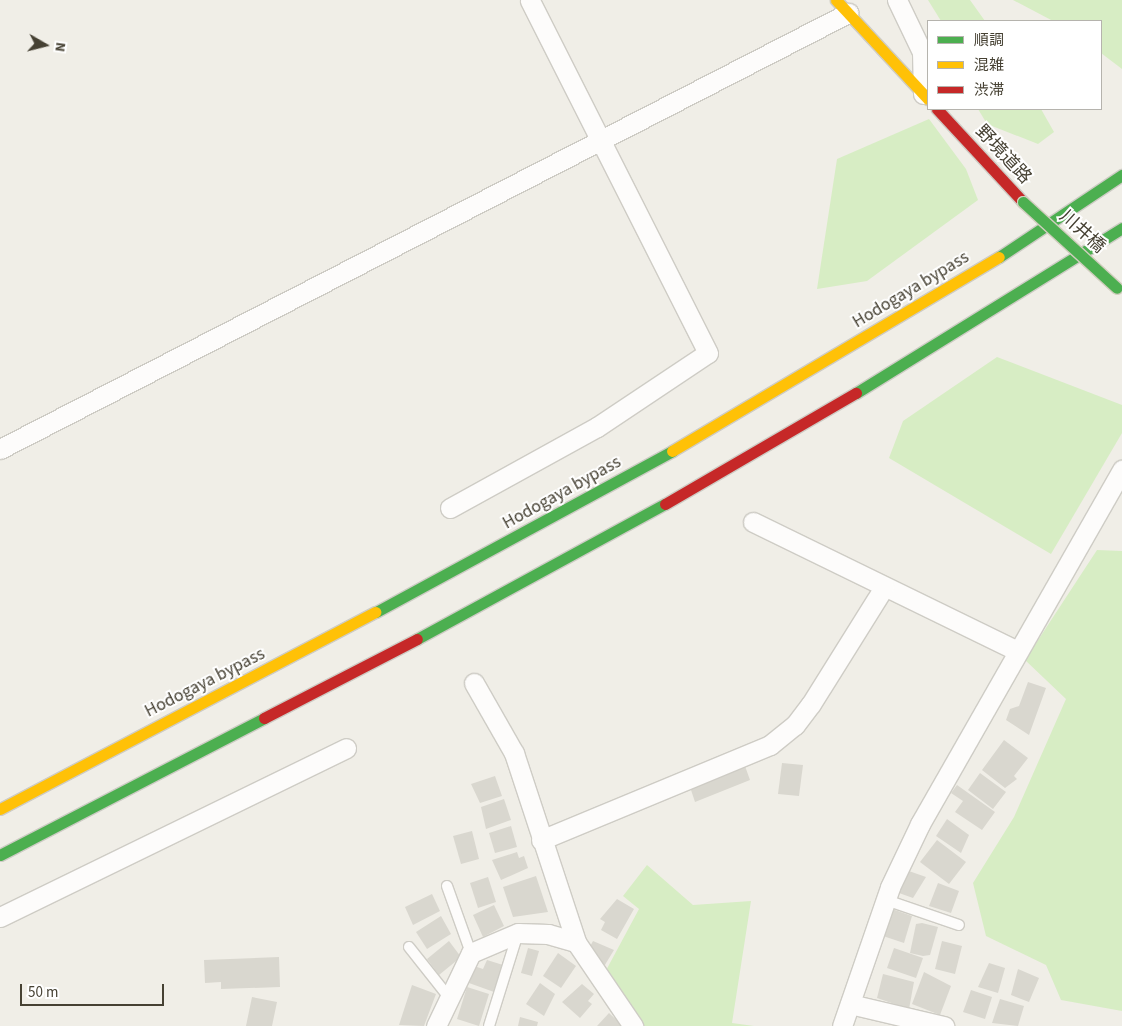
<!DOCTYPE html>
<meta charset="utf-8">
<style>
body{margin:0}
#map{position:relative;width:1122px;height:1026px;overflow:hidden;background:#f0eee7;font-family:"Source Sans 3","Noto Sans JP",sans-serif}
div>[style]{position:absolute}
.green>*{inset:0;background:#d7edc4}
.building>*{inset:0;background:#d9d7cf}
.roads{filter:drop-shadow(1px 0 #ceccc5) drop-shadow(-1px 0 #ceccc5) drop-shadow(0 1px #ceccc5) drop-shadow(0 -1px #ceccc5)}
.lane>*{height:10px;margin:-5px;padding:0 5px;transform-origin:5px;border-radius:5px;background:#fdfcfb}
.street>*{height:19px;margin:-9.5px;padding:0 9.5px;transform-origin:9.5px;border-radius:9.5px;background:#fdfcfb}
.fast>*{height:11px;margin:-5.5px;padding:0 5.5px;transform-origin:5.5px;border-radius:5.5px;background:#4caf50}
.slow>*{height:11px;margin:-5.5px;padding:0 5.5px;transform-origin:5.5px;border-radius:5.5px;background:#ffc107}
.jam>*{height:11px;margin:-5.5px;padding:0 5.5px;transform-origin:5.5px;border-radius:5.5px;background:#c62828}
.bridges{filter:drop-shadow(1px 0 #d0cdbd) drop-shadow(-1px 0 #d0cdbd) drop-shadow(0 1px #d0cdbd) drop-shadow(0 -1px #d0cdbd)}
.fast-bridge>*{height:11px;margin:-5.5px;padding:0 5.5px;transform-origin:5.5px;border-radius:5.5px;background:#4caf50}
span{translate:-50% -50%;white-space:nowrap;text-align:center;line-height:1.15;-webkit-text-stroke:4px #fff;paint-order:stroke}
.street-label{font-size:18px;color:#464133}
.legend{position:absolute;left:927px;top:20px;width:175px;height:90px;box-sizing:border-box;background:#fff;border:1px solid #b5b3ad;margin:0;padding:6px 9px;list-style:none;font-size:15px;color:#464133}
.legend li{display:flex;align-items:center;gap:10px;height:25px}
.legend b{width:25px;border:1px solid #b5b3ad}
.north{position:absolute;left:20px;top:20px;width:50px;height:50px;-webkit-text-stroke:4px #fff;paint-order:stroke;rotate:98deg;font-size:14px;font-weight:700;line-height:20px;text-align:center;color:#464133}
.north::after{content:'';display:block;margin:auto;width:18px;height:22px;background:#464133;clip-path:polygon(50% 0,100% 100%,50% 72%,0 100%)}
.scale{position:absolute;left:20px;top:984px;width:144px;height:22px;box-sizing:border-box;border:2px solid #464133;border-top:0;padding-left:6px;font-size:15px;line-height:18px;white-space:nowrap;color:#464133;-webkit-text-stroke:4px #fff;paint-order:stroke}
</style>
<div id="map">
<div class="green">
<i style="clip-path:polygon(928px 0,970px 0,985px 21px,941px 21px)"></i>
<i style="clip-path:polygon(1013px 0,1122px 0,1122px 69px,1101px 53px,1101px 21px,1053px 21px)"></i>
<i style="clip-path:polygon(978px 109px,1041px 109px,1054px 132px,1038px 144px,987px 124px)"></i>
<i style="clip-path:polygon(929px 119px,966px 169px,978px 200px,867px 281px,817px 289px,837px 159px)"></i>
<i style="clip-path:polygon(997px 357px,1122px 405px,1122px 433px,1051px 554px,889px 458px,903px 421px)"></i>
<i style="clip-path:polygon(1097px 550px,1122px 551px,1122px 1011px,1061px 1000px,1046px 965px,986px 936px,973px 883px,1014px 817px,1066px 699px,1025px 660px)"></i>
<i style="clip-path:polygon(647px 865px,693px 905px,751px 901px,732px 1023px,754px 1026px,642px 1026px,603px 976px,639px 909px,623px 896px)"></i>
</div>
<div class="building">
<i style="clip-path:polygon(1028px 682px,1046px 688px,1029px 735px,1006px 720px,1010px 709px,1019px 706px)"></i>
<i style="clip-path:polygon(1004px 740px,1028px 758px,1014px 776px,1017px 779px,1005px 788px,982px 770px)"></i>
<i style="clip-path:polygon(782px 763px,803px 765px,799px 796px,778px 794px)"></i>
<i style="clip-path:polygon(745px 766px,750px 780px,695px 802px,690px 787px)"></i>
<i style="clip-path:polygon(980px 773px,1006px 792px,993px 809px,968px 790px)"></i>
<i style="clip-path:polygon(495px 776px,502px 796px,480px 803px,471px 784px)"></i>
<i style="clip-path:polygon(957px 785px,995px 812px,982px 830px,955px 812px,963px 801px,951px 793px)"></i>
<i style="clip-path:polygon(504px 799px,511px 820px,486px 829px,481px 807px)"></i>
<i style="clip-path:polygon(947px 819px,969px 835px,961px 853px,936px 836px)"></i>
<i style="clip-path:polygon(511px 826px,517px 847px,495px 853px,489px 833px)"></i>
<i style="clip-path:polygon(472px 831px,479px 859px,461px 864px,453px 836px)"></i>
<i style="clip-path:polygon(937px 840px,966px 862px,949px 884px,920px 862px)"></i>
<i style="clip-path:polygon(517px 852px,519px 858px,524px 856px,528px 868px,501px 880px,492px 860px)"></i>
<i style="clip-path:polygon(906px 870px,926px 877px,913px 898px,899px 893px)"></i>
<i style="clip-path:polygon(536px 876px,548px 912px,513px 917px,503px 887px)"></i>
<i style="clip-path:polygon(488px 877px,496px 902px,478px 908px,470px 883px)"></i>
<i style="clip-path:polygon(938px 883px,959px 891px,951px 913px,929px 906px)"></i>
<i style="clip-path:polygon(432px 894px,440px 911px,413px 925px,405px 907px)"></i>
<i style="clip-path:polygon(617px 899px,634px 909px,617px 939px,601px 930px,605px 922px,600px 919px)"></i>
<i style="clip-path:polygon(494px 905px,504px 926px,483px 937px,473px 915px)"></i>
<i style="clip-path:polygon(892px 909px,912px 916px,904px 943px,883px 936px)"></i>
<i style="clip-path:polygon(441px 916px,451px 934px,427px 949px,416px 932px)"></i>
<i style="clip-path:polygon(922px 923px,938px 927px,930px 955px,923px 956px,910px 953px,916px 924px)"></i>
<i style="clip-path:polygon(449px 941px,461px 957px,439px 975px,427px 959px)"></i>
<i style="clip-path:polygon(593px 941px,614px 950px,600px 973px,587px 952px)"></i>
<i style="clip-path:polygon(942px 941px,962px 946px,955px 974px,935px 969px)"></i>
<i style="clip-path:polygon(528px 948px,539px 951px,532px 976px,521px 973px)"></i>
<i style="clip-path:polygon(894px 948px,923px 958px,916px 978px,887px 968px)"></i>
<i style="clip-path:polygon(558px 953px,576px 966px,561px 988px,543px 976px)"></i>
<i style="clip-path:polygon(279px 957px,280px 987px,221px 989px,221px 982px,205px 983px,204px 960px)"></i>
<i style="clip-path:polygon(487px 960px,503px 965px,494px 992px,469px 983px,474px 966px,483px 969px)"></i>
<i style="clip-path:polygon(989px 963px,1005px 968px,998px 993px,978px 987px)"></i>
<i style="clip-path:polygon(1018px 969px,1039px 978px,1029px 1002px,1011px 995px)"></i>
<i style="clip-path:polygon(924px 972px,951px 986px,940px 1015px,912px 1004px)"></i>
<i style="clip-path:polygon(883px 974px,914px 982px,909px 1009px,877px 998px)"></i>
<i style="clip-path:polygon(540px 983px,555px 994px,544px 1016px,526px 1004px)"></i>
<i style="clip-path:polygon(582px 984px,594px 994px,588px 1001px,592px 1004px,580px 1018px,562px 1002px)"></i>
<i style="clip-path:polygon(412px 985px,436px 994px,424px 1026px,399px 1025px)"></i>
<i style="clip-path:polygon(467px 987px,489px 994px,479px 1026px,457px 1019px)"></i>
<i style="clip-path:polygon(971px 990px,992px 997px,985px 1019px,963px 1012px)"></i>
<i style="clip-path:polygon(252px 997px,277px 1002px,272px 1026px,246px 1026px)"></i>
<i style="clip-path:polygon(1000px 999px,1024px 1006px,1018px 1026px,992px 1023px)"></i>
<i style="clip-path:polygon(609px 1013px,623px 1026px,597px 1026px)"></i>
<i style="clip-path:polygon(520px 1017px,538px 1022px,537px 1026px,518px 1026px)"></i>
</div>
<div class="roads">
<div class="lane">
<i style="left:447px;top:886px;width:71px;rotate:70.3deg"></i>
<i style="left:886px;top:900px;width:77px;rotate:18.9deg"></i>
<i style="left:409px;top:947px;width:63px;rotate:51.5deg"></i>
<i style="left:489px;top:1026px;width:97px;rotate:-72.7deg"></i>
</div>
<div class="street">
<i style="left:897px;top:0;width:58px;rotate:64.3deg"></i>
<i style="left:922px;top:52px;width:42px;rotate:88.6deg"></i>
<i style="left:0;top:449px;width:954px;rotate:-27.21deg"></i>
<i style="left:450px;top:508px;width:168px;rotate:-28.9deg"></i>
<i style="left:597px;top:427px;width:133px;rotate:-33.7deg"></i>
<i style="left:708px;top:353px;width:395px;rotate:-116.8deg"></i>
<i style="left:753px;top:522px;width:294px;rotate:26deg"></i>
<i style="left:474px;top:683px;width:81px;rotate:60.3deg"></i>
<i style="left:514px;top:753px;width:199px;rotate:71.8deg"></i>
<i style="left:576px;top:942px;width:102px;rotate:55.8deg"></i>
<i style="left:541px;top:840px;width:248px;rotate:-22.5deg"></i>
<i style="left:770px;top:745px;width:32px;rotate:-39deg"></i>
<i style="left:795px;top:725px;width:26px;rotate:-53deg"></i>
<i style="left:811px;top:704px;width:138px;rotate:-58deg"></i>
<i style="left:0;top:917px;width:385px;rotate:-26deg"></i>
<i style="left:850px;top:1004px;width:97px;rotate:13.2deg"></i>
<i style="left:436px;top:1026px;width:81px;rotate:-64.4deg"></i>
<i style="left:471px;top:953px;width:51px;rotate:-23.1deg"></i>
<i style="left:518px;top:933px;width:30px;rotate:2deg"></i>
<i style="left:548px;top:934px;width:29px;rotate:16deg"></i>
<i style="left:842px;top:1026px;width:147px;rotate:-70.9deg"></i>
<i style="left:890px;top:887px;width:70px;rotate:-64.5deg"></i>
<i style="left:920px;top:824px;width:408px;rotate:-60.3deg"></i>
</div>
<div class="fast">
<i style="left:999px;top:257px;width:148px;rotate:-33.7deg"></i>
<i style="left:856px;top:393px;width:313px;rotate:-31.8deg"></i>
<i style="left:376px;top:612px;width:337px;rotate:-28.5deg"></i>
<i style="left:417px;top:639px;width:282px;rotate:-28.6deg"></i>
<i style="left:0;top:855px;width:297px;rotate:-27.4deg"></i>
</div>
<div class="slow">
<i style="left:836px;top:0;width:135px;rotate:47.1deg"></i>
<i style="left:672px;top:451px;width:380px;rotate:-30.7deg"></i>
<i style="left:0;top:809px;width:424px;rotate:-27.7deg"></i>
</div>
<div class="jam">
<i style="left:937px;top:109px;width:127px;rotate:47.2deg"></i>
<i style="left:665px;top:504px;width:221px;rotate:-30.2deg"></i>
<i style="left:264px;top:718px;width:172px;rotate:-27.3deg"></i>
</div>
</div>
<div class="bridges">
<div class="fast-bridge">
<i style="left:1023px;top:202px;width:127px;rotate:42.5deg"></i>
</div>
</div>
<div class="street-label">
<span style="left:1003px;top:155px;rotate:47deg">野境道路</span>
<span style="left:1082px;top:232px;rotate:42deg">川井橋</span>
<span style="left:911px;top:290px;rotate:-31deg">Hodogaya bypass</span>
<span style="left:562px;top:493px;rotate:-29deg">Hodogaya bypass</span>
<span style="left:205px;top:683px;rotate:-27deg">Hodogaya bypass</span>
</div>
<ul class="legend">
<li><b style="height:6px;background:#4caf50"></b>順調</li>
<li><b style="height:6px;background:#ffc107"></b>混雑</li>
<li><b style="height:6px;background:#c62828"></b>渋滞</li>
</ul>
<div class="north">N</div>
<div class="scale">50 m</div>
</div>
